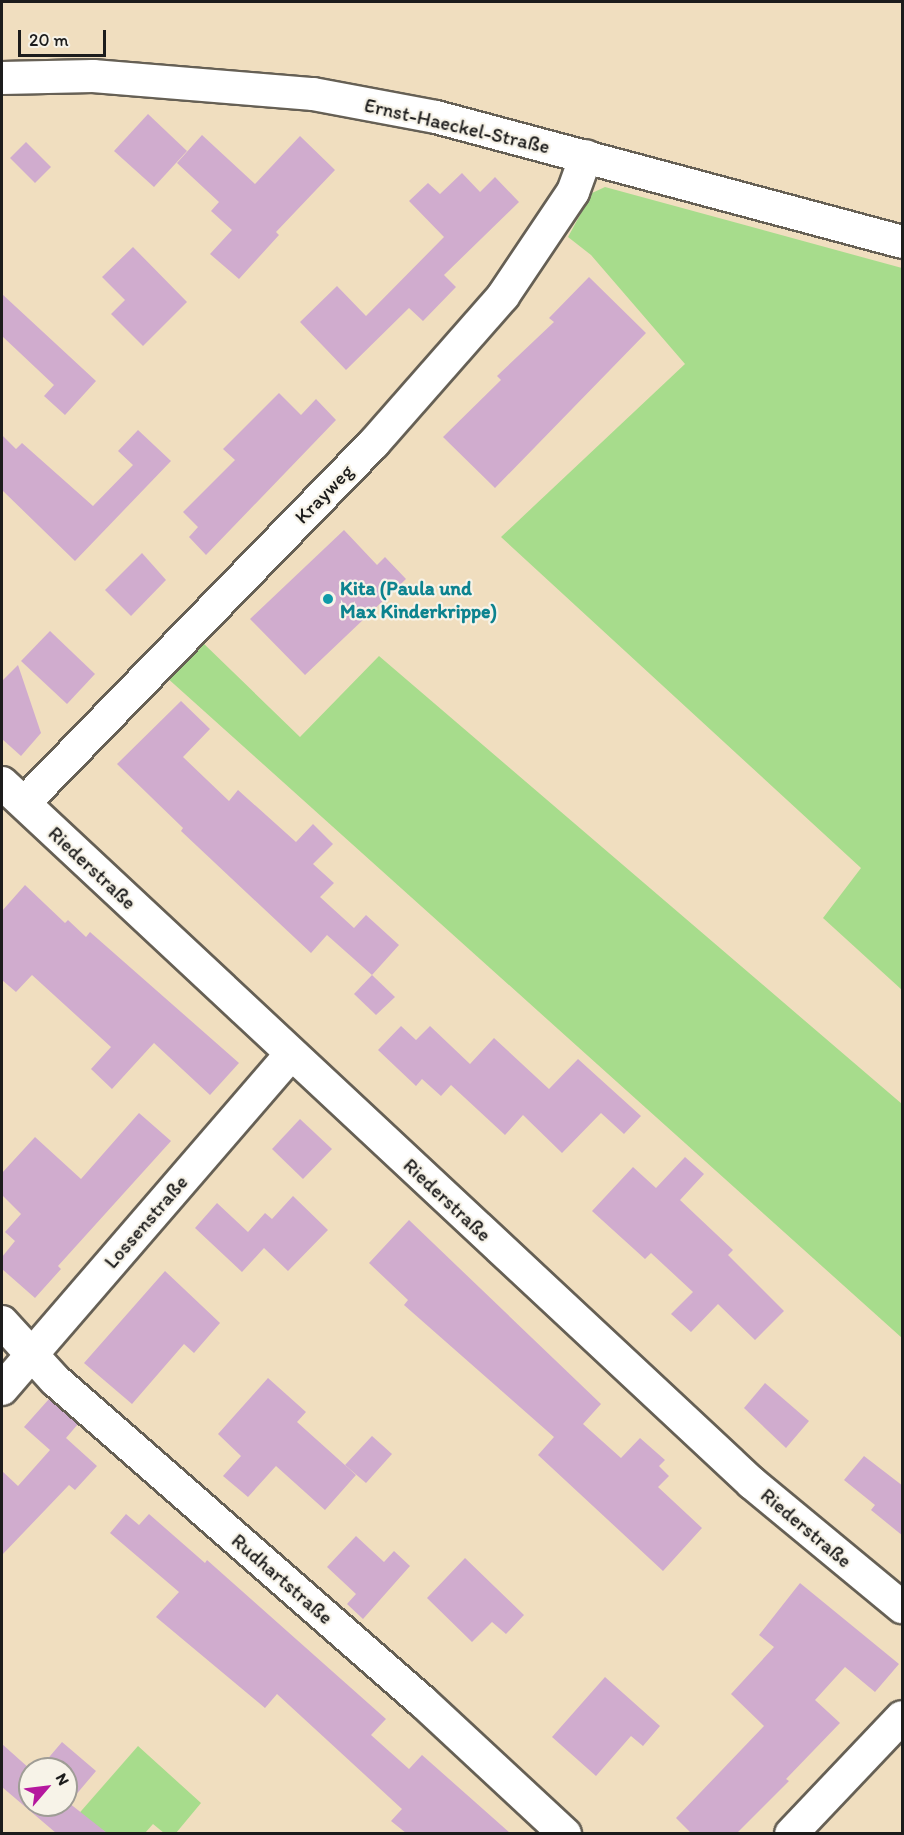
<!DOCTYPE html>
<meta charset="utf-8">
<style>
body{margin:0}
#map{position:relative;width:904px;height:1835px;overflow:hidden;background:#f0debf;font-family:Itim,sans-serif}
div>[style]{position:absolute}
.green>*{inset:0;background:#a7dc8c}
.building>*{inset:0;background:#d0acce}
.roads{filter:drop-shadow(2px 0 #666055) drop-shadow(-2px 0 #666055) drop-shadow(0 2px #666055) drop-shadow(0 -2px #666055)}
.minor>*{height:32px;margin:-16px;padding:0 16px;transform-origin:16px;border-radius:16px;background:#fff}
.dots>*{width:16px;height:16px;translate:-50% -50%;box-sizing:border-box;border:3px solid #f7f3e8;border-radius:50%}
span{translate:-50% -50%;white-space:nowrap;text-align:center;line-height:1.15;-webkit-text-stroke:4.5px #f7f3e8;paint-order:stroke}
.street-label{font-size:20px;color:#1c1c1c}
.culture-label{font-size:20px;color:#0d838f;font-weight:700}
.left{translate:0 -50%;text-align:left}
.frame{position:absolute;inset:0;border:3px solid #1c1c1c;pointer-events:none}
.north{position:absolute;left:18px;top:1757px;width:60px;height:60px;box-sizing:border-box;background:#f7f3e8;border:2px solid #9f9d96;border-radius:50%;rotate:62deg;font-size:16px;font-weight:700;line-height:24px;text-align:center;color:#1c1c1c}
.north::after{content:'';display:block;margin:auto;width:21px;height:27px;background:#b5179e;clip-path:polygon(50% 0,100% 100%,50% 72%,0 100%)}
.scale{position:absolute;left:18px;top:30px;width:88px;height:27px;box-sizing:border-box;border:3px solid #1c1c1c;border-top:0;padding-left:8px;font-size:18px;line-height:21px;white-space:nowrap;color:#1c1c1c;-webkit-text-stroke:4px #f7f3e8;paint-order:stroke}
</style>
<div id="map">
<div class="green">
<i style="clip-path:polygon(605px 187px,902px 268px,902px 990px,823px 918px,861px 868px,501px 537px,685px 364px,591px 255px,568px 237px,592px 193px)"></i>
<i style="clip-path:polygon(200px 640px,300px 737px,379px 656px,902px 1104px,902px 1338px,165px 676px)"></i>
<i style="clip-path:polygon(138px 1746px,201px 1803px,176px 1833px,164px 1833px,153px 1824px,145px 1833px,107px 1833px,101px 1829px,97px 1833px,61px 1834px)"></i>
</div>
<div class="building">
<i style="clip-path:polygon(148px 114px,187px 151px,154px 187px,114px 151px)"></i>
<i style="clip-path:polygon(202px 135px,255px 184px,300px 136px,335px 170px,276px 232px,279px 235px,239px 279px,210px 254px,232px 230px,211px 211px,219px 202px,177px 163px)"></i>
<i style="clip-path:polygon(26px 142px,51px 167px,35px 183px,10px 158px)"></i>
<i style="clip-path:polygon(462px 173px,480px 192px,495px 177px,519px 202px,444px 275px,456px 287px,423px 321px,409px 308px,346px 370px,300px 322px,337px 286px,366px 316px,444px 237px,409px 201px,428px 183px,440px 194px)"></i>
<i style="clip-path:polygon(133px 247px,187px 302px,143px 346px,111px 314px,125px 300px,102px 277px)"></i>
<i style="clip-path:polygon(589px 277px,646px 333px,495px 488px,443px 437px,501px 380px,497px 376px,554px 322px,549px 318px)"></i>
<i style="clip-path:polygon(2px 294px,96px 381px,65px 415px,44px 396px,54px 385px,2px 336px)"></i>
<i style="clip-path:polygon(279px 393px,301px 415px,316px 399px,336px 420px,206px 555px,189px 537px,198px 527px,183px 512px,235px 460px,223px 449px)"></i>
<i style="clip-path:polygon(138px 430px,171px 461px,75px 561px,2px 490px,2px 435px,16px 449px,22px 443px,93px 506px,133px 465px,118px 451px)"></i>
<i style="clip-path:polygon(344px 530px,377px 565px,385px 557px,406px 579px,305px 675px,250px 619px)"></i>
<i style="clip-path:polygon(142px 553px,166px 580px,131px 616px,105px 590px)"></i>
<i style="clip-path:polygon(50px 631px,95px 674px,67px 704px,21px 661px)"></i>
<i style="clip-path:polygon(18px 665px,41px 733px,21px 756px,2px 739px,2px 681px)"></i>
<i style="clip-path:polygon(181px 701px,210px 729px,183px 757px,229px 801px,238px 790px,296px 842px,313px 824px,333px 844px,313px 864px,334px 883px,320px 897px,354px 928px,366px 915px,399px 945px,372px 975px,327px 935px,311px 953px,181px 831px,183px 828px,117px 764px)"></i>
<i style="clip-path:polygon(25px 885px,65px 923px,68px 920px,86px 937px,90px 932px,239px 1063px,210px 1095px,154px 1043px,112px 1089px,91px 1069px,111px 1047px,32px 975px,16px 992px,2px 980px,2px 911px)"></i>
<i style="clip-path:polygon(372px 975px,395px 997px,376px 1015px,354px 994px)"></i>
<i style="clip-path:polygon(401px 1026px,416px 1040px,430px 1026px,470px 1064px,494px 1038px,549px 1089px,578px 1059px,641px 1116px,624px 1134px,601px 1113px,562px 1153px,523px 1115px,505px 1135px,451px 1085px,441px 1096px,422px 1079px,416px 1086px,378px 1050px)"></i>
<i style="clip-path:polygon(139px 1113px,171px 1141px,58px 1266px,61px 1269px,35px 1298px,2px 1269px,2px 1257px,15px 1241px,5px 1232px,21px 1214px,2px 1195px,2px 1173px,35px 1137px,81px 1179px)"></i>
<i style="clip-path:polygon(300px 1119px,332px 1149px,303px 1179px,272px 1149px)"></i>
<i style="clip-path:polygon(685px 1157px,704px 1174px,680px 1200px,733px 1250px,728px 1255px,784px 1311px,755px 1340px,718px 1304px,691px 1332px,671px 1314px,693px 1292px,651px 1253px,645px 1259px,592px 1211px,633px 1167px,656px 1188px)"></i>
<i style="clip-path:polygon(293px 1196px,328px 1230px,288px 1271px,264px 1248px,242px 1272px,195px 1228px,217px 1203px,248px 1232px,265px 1213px,272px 1219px)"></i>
<i style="clip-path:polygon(409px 1220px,601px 1404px,583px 1424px,621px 1458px,640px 1438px,665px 1460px,659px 1466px,669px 1476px,658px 1487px,702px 1528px,663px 1571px,538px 1455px,554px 1437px,404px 1305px,408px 1300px,369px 1263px)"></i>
<i style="clip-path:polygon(165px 1271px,220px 1323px,194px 1353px,184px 1344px,132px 1404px,84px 1363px)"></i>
<i style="clip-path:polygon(268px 1378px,306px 1412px,297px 1422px,356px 1475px,325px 1510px,276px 1466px,248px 1497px,223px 1476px,241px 1456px,218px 1434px)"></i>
<i style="clip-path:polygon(765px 1383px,809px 1421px,786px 1448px,744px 1408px)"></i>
<i style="clip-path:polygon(49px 1399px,78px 1424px,66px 1438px,97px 1466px,75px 1490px,69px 1485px,2px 1555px,2px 1471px,18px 1486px,50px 1450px,24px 1427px)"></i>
<i style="clip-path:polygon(372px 1436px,392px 1454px,366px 1483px,345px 1465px)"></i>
<i style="clip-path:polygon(864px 1456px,903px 1486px,903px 1536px,871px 1510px,875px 1505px,844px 1480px)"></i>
<i style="clip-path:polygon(126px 1514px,139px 1525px,149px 1514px,205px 1563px,207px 1560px,386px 1719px,371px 1735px,409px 1769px,422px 1755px,510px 1833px,406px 1833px,391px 1821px,402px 1809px,277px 1694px,265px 1708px,156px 1617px,179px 1592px,110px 1533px)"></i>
<i style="clip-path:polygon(356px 1536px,384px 1562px,394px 1551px,410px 1566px,363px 1619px,347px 1604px,356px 1594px,327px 1567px)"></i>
<i style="clip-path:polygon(465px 1558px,524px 1615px,506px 1634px,492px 1622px,472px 1642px,427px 1598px)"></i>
<i style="clip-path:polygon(800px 1583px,899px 1664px,875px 1692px,845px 1667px,815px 1700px,840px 1723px,786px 1779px,789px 1781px,737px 1833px,691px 1833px,676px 1818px,764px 1726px,731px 1694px,774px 1647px,759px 1635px)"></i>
<i style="clip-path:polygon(605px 1677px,660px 1726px,643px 1746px,631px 1736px,596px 1776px,552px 1737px)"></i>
<i style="clip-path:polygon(62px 1742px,96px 1771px,69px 1803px,107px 1833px,56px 1833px,2px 1787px,2px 1744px,30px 1769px,30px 1805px,66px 1805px,66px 1769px,39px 1769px)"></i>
</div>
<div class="roads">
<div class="minor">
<i style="left:2px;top:78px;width:91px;rotate:-1.3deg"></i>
<i style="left:93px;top:76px;width:221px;rotate:4.7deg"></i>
<i style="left:313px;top:94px;width:125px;rotate:10.6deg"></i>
<i style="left:436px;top:117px;width:482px;rotate:15deg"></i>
<i style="left:2px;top:783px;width:1026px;rotate:43.03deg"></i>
<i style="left:752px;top:1483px;width:195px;rotate:39.6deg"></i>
<i style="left:24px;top:803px;width:502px;rotate:-45.81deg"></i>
<i style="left:374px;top:443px;width:196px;rotate:-48.7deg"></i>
<i style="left:503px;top:296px;width:125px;rotate:-56.1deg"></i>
<i style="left:573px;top:192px;width:38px;rotate:-70deg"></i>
<i style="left:2px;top:1322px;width:79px;rotate:47.6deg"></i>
<i style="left:55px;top:1380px;width:489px;rotate:41.2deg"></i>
<i style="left:423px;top:1702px;width:194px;rotate:42.9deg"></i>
<i style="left:2px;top:1389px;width:441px;rotate:-49.2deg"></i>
<i style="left:791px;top:1834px;width:161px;rotate:-46.5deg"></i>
</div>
</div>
<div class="dots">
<i style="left:328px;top:599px;background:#0f9aa8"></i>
</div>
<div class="street-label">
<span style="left:457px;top:126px;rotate:13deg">Ernst-Haeckel-Straße</span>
<span style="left:324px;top:494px;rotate:-46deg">Krayweg</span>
<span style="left:92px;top:868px;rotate:43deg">Riederstraße</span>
<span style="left:447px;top:1200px;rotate:43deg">Riederstraße</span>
<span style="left:146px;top:1222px;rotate:-49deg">Lossenstraße</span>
<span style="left:806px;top:1528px;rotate:40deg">Riederstraße</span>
<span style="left:282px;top:1579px;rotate:41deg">Rudhartstraße</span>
</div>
<div class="culture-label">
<span class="left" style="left:340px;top:600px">Kita (Paula und<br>Max Kinderkrippe)</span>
</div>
<div class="frame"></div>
<div class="north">N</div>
<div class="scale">20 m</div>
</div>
